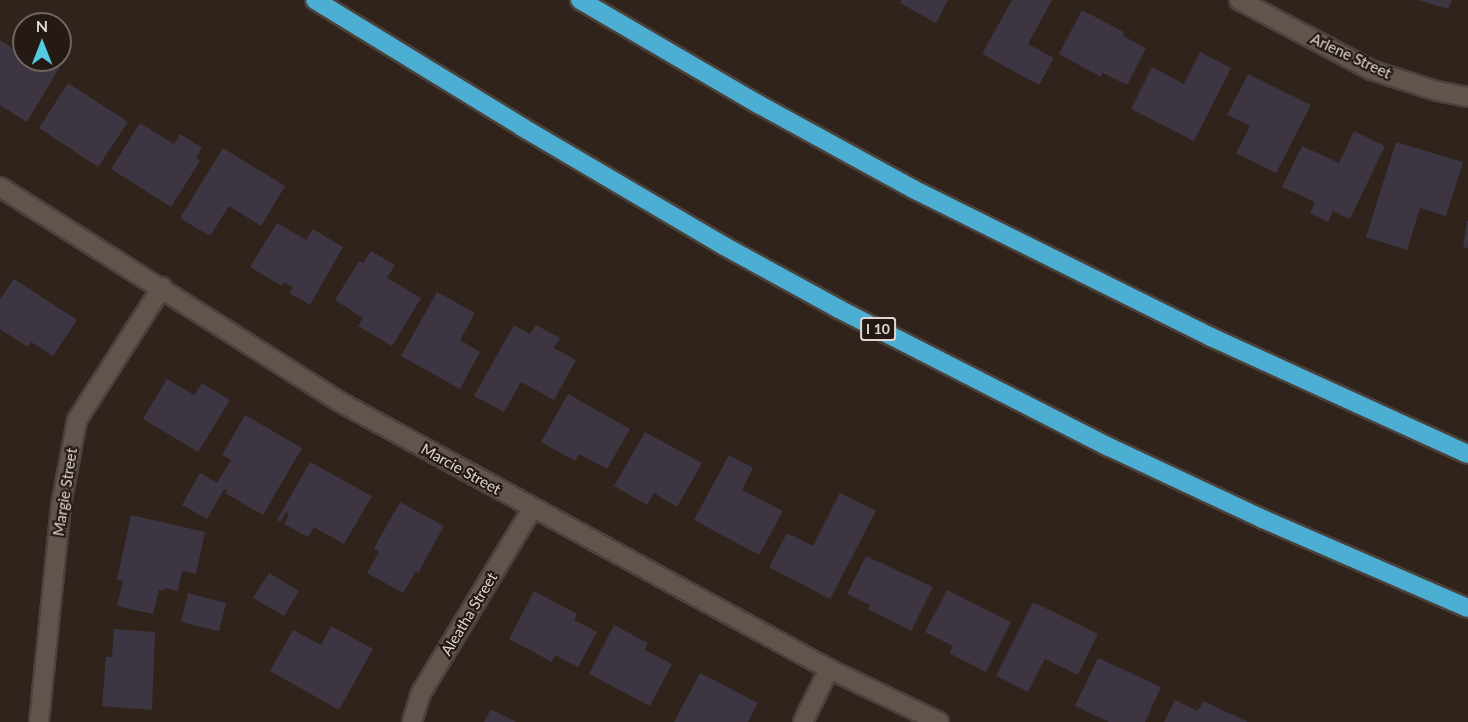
<!DOCTYPE html>
<style>
body{margin:0}
#map{position:relative;width:1468px;height:722px;overflow:hidden;background:#2f231c;font-family:Lato,sans-serif}
div>[style]{position:absolute}
.building>*{inset:0;background:#3d3642}
.roads{filter:drop-shadow(2px 0 #4b413b) drop-shadow(-2px 0 #4b413b) drop-shadow(0 2px #4b413b) drop-shadow(0 -2px #4b413b)}
.street>*{height:18px;margin:-9px;padding:0 9px;transform-origin:9px;border-radius:9px;background:#62534c}
.highway>*{height:18px;margin:-9px;padding:0 9px;transform-origin:9px;border-radius:9px;background:#4daed3}
span{translate:-50% -50%;white-space:nowrap;text-align:center;line-height:1.15;-webkit-text-stroke:4.5px #251913;paint-order:stroke}
.shield-label span{padding:2px 4px;background:#251913;border:2px solid;border-radius:4px;-webkit-text-stroke-width:0}
.shield-label{font-size:14px;color:#e0d7d3;font-weight:700}
.street-label{font-size:15px;color:#e0d7d3}
.north{position:absolute;left:12px;top:12px;width:60px;height:60px;box-sizing:border-box;background:#251913;border:2px solid #706560;border-radius:50%;rotate:0deg;font-size:16px;font-weight:700;line-height:24px;text-align:center;color:#e0d7d3}
.north::after{content:'';display:block;margin:auto;width:21px;height:27px;background:#54cade;clip-path:polygon(50% 0,100% 100%,50% 72%,0 100%)}
</style>
<div id="map">
<div class="building">
<i style="clip-path:polygon(902px 0,948px 0,936px 23px,900px 3px)"></i>
<i style="clip-path:polygon(1012px 0,1052px 0,1028px 44px,1054px 58px,1039px 85px,982px 54px)"></i>
<i style="clip-path:polygon(1418px 0,1452px 0,1448px 9px)"></i>
<i style="clip-path:polygon(1082px 10px,1124px 32px,1123px 36px,1146px 48px,1127px 85px,1103px 73px,1101px 77px,1059px 54px)"></i>
<i style="clip-path:polygon(0 40px,24px 56px,24px 60px,57px 60px,62px 63px,27px 122px,0 105px)"></i>
<i style="clip-path:polygon(1200px 52px,1231px 68px,1194px 141px,1131px 109px,1152px 67px,1184px 84px)"></i>
<i style="clip-path:polygon(1248px 74px,1311px 105px,1276px 173px,1236px 153px,1250px 126px,1227px 115px)"></i>
<i style="clip-path:polygon(68px 83px,128px 122px,98px 167px,39px 128px)"></i>
<i style="clip-path:polygon(140px 123px,174px 144px,180px 134px,202px 148px,196px 158px,200px 161px,171px 207px,111px 169px)"></i>
<i style="clip-path:polygon(1354px 131px,1385px 146px,1350px 219px,1333px 211px,1328px 222px,1310px 213px,1315px 202px,1282px 187px,1302px 146px,1339px 163px)"></i>
<i style="clip-path:polygon(1396px 142px,1463px 162px,1446px 216px,1420px 208px,1407px 250px,1366px 237px)"></i>
<i style="clip-path:polygon(223px 148px,285px 186px,261px 226px,229px 206px,210px 236px,180px 218px)"></i>
<i style="clip-path:polygon(1467px 221px,1468px 221px,1468px 248px,1463px 247px)"></i>
<i style="clip-path:polygon(277px 223px,306px 240px,313px 229px,343px 247px,310px 305px,289px 293px,293px 287px,284px 282px,282px 286px,250px 267px)"></i>
<i style="clip-path:polygon(371px 251px,395px 265px,387px 278px,421px 298px,392px 346px,358px 326px,363px 318px,335px 300px,359px 261px,363px 263px)"></i>
<i style="clip-path:polygon(14px 279px,77px 320px,53px 356px,31px 342px,28px 347px,0 329px,0 299px)"></i>
<i style="clip-path:polygon(437px 292px,475px 313px,460px 340px,480px 352px,460px 389px,401px 356px)"></i>
<i style="clip-path:polygon(514px 325px,530px 334px,536px 325px,560px 338px,554px 348px,576px 360px,554px 400px,521px 382px,504px 412px,474px 396px)"></i>
<i style="clip-path:polygon(167px 379px,194px 395px,202px 383px,230px 400px,198px 452px,143px 419px)"></i>
<i style="clip-path:polygon(568px 394px,630px 429px,607px 469px,579px 454px,575px 461px,541px 442px)"></i>
<i style="clip-path:polygon(245px 415px,302px 448px,263px 515px,225px 493px,227px 491px,224px 489px,207px 519px,182px 505px,200px 473px,217px 483px,231px 460px,222px 455px)"></i>
<i style="clip-path:polygon(645px 432px,702px 463px,677px 507px,654px 493px,647px 505px,614px 486px)"></i>
<i style="clip-path:polygon(729px 455px,753px 468px,742px 490px,783px 511px,759px 555px,694px 520px)"></i>
<i style="clip-path:polygon(310px 462px,372px 496px,344px 544px,314px 527px,308px 537px,284px 524px,289px 514px,286px 512px,281px 522px,277px 520px)"></i>
<i style="clip-path:polygon(840px 493px,876px 511px,830px 599px,769px 567px,787px 533px,813px 546px)"></i>
<i style="clip-path:polygon(400px 502px,444px 526px,418px 573px,416px 571px,403px 593px,367px 573px,379px 552px,374px 548px)"></i>
<i style="clip-path:polygon(131px 515px,205px 532px,196px 574px,182px 571px,178px 591px,164px 588px,163px 591px,159px 590px,153px 614px,117px 606px,123px 581px,117px 580px)"></i>
<i style="clip-path:polygon(866px 556px,933px 587px,911px 631px,868px 609px,870px 605px,847px 594px)"></i>
<i style="clip-path:polygon(269px 573px,299px 591px,284px 616px,253px 598px)"></i>
<i style="clip-path:polygon(947px 590px,1011px 622px,986px 672px,949px 653px,953px 646px,925px 632px)"></i>
<i style="clip-path:polygon(534px 591px,577px 614px,574px 620px,597px 632px,578px 667px,555px 655px,552px 662px,509px 639px)"></i>
<i style="clip-path:polygon(188px 593px,226px 603px,219px 631px,181px 622px)"></i>
<i style="clip-path:polygon(1033px 602px,1098px 634px,1078px 675px,1045px 659px,1028px 692px,996px 676px)"></i>
<i style="clip-path:polygon(614px 625px,648px 643px,645px 650px,672px 664px,650px 706px,589px 674px)"></i>
<i style="clip-path:polygon(331px 626px,373px 649px,339px 710px,270px 671px,293px 630px,321px 645px)"></i>
<i style="clip-path:polygon(114px 629px,155px 632px,152px 710px,102px 706px,106px 657px,112px 657px)"></i>
<i style="clip-path:polygon(1098px 658px,1161px 687px,1145px 722px,1109px 722px,1075px 706px)"></i>
<i style="clip-path:polygon(700px 673px,758px 703px,748px 722px,674px 722px)"></i>
<i style="clip-path:polygon(1175px 700px,1198px 711px,1203px 701px,1248px 722px,1164px 722px)"></i>
<i style="clip-path:polygon(491px 709px,516px 722px,484px 722px)"></i>
</div>
<div class="roads">
<div class="street">
<i style="left:1239px;top:0;width:149px;rotate:27.9deg"></i>
<i style="left:1371px;top:70px;width:69px;rotate:17.7deg"></i>
<i style="left:1437px;top:91px;width:32px;rotate:11deg"></i>
<i style="left:0;top:187px;width:402px;rotate:32.3deg"></i>
<i style="left:340px;top:402px;width:557px;rotate:28.64deg"></i>
<i style="left:829px;top:669px;width:122px;rotate:25.7deg"></i>
<i style="left:39px;top:722px;width:218px;rotate:-84.2deg"></i>
<i style="left:61px;top:505px;width:86px;rotate:-79.3deg"></i>
<i style="left:77px;top:420px;width:158px;rotate:-57.4deg"></i>
<i style="left:412px;top:722px;width:30px;rotate:-73deg"></i>
<i style="left:421px;top:693px;width:215px;rotate:-58.9deg"></i>
<i style="left:803px;top:722px;width:59px;rotate:-63.9deg"></i>
</div>
<div class="highway">
<i style="left:315px;top:0;width:243px;rotate:31.5deg"></i>
<i style="left:522px;top:127px;width:234px;rotate:30.5deg"></i>
<i style="left:724px;top:246px;width:131px;rotate:28.7deg"></i>
<i style="left:839px;top:309px;width:303px;rotate:27.1deg"></i>
<i style="left:1109px;top:447px;width:170px;rotate:25.1deg"></i>
<i style="left:1263px;top:519px;width:223px;rotate:23.5deg"></i>
<i style="left:580px;top:0;width:206px;rotate:30.3deg"></i>
<i style="left:758px;top:104px;width:177px;rotate:28.7deg"></i>
<i style="left:913px;top:189px;width:333px;rotate:26.4deg"></i>
<i style="left:1211px;top:337px;width:282px;rotate:24.5deg"></i>
</div>
</div>
<div class="shield-label">
<span style="left:878px;top:329px">I 10</span>
</div>
<div class="street-label">
<span style="left:1351px;top:56px;rotate:25deg">Arlene Street</span>
<span style="left:461px;top:469px;rotate:29deg">Marcie Street</span>
<span style="left:65px;top:492px;rotate:-81deg">Margie Street</span>
<span style="left:469px;top:614px;rotate:-59deg">Aleatha Street</span>
</div>
<div class="north">N</div>
</div>
